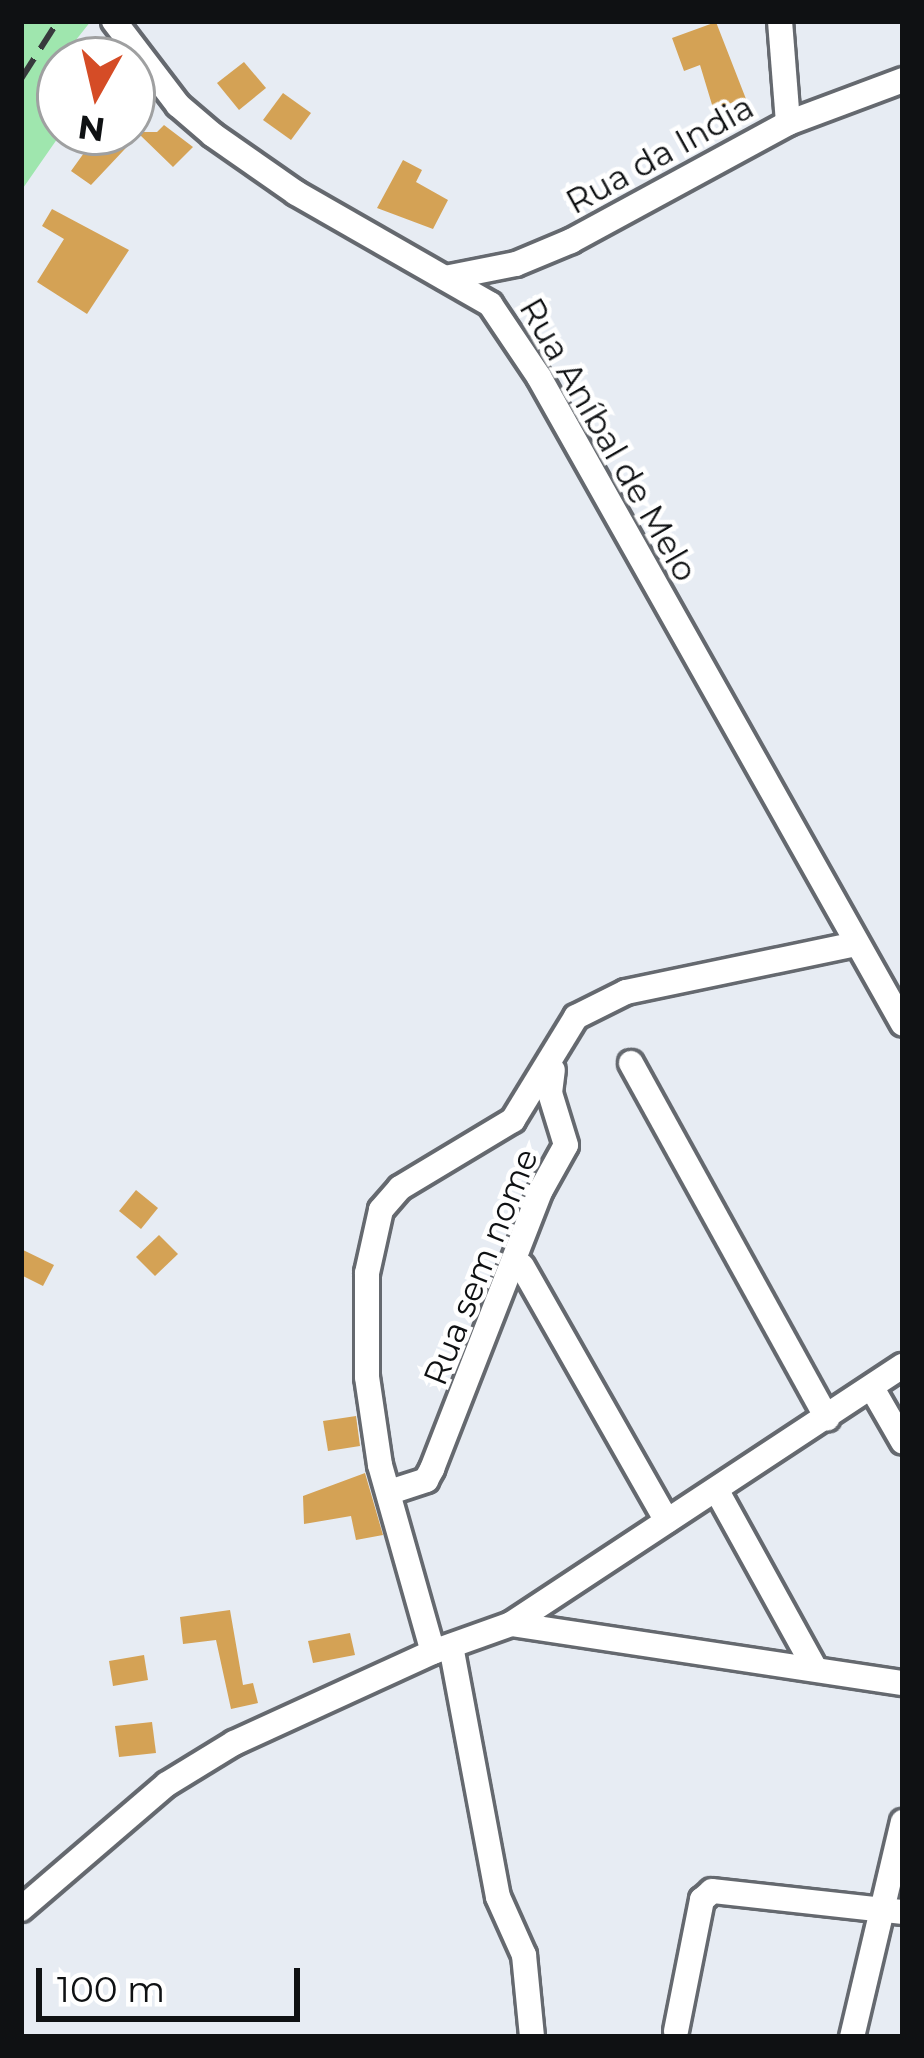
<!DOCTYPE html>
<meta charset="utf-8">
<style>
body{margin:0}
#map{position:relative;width:924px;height:2058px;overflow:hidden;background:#e7ecf3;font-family:Montserrat,sans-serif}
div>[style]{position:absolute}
.green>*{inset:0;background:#9fe6ae}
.building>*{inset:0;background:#d4a255}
.roads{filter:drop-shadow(3px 0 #65696f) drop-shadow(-3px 0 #65696f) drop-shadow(0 3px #65696f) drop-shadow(0 -3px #65696f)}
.minor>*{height:24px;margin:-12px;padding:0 12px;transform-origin:12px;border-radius:12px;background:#fff}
.rail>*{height:6px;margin-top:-3px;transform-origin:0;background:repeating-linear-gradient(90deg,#37393c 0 24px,transparent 0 36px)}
span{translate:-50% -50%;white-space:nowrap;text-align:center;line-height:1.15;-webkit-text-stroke:9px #fff;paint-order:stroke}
.street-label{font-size:33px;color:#0f1113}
.frame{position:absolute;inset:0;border:24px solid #0f1113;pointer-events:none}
.north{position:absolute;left:36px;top:36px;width:120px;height:120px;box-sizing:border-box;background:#fff;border:3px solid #9fa0a1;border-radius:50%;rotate:188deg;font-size:33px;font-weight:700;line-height:48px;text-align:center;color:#0f1113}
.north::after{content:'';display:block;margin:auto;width:42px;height:54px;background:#d54c26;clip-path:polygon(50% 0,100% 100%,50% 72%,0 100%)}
.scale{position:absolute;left:36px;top:1968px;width:264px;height:54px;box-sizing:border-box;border:6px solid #0f1113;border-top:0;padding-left:15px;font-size:36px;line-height:42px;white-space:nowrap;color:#0f1113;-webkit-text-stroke:9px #fff;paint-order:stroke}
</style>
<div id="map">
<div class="green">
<i style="clip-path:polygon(21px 21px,91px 21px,60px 60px,62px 132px,21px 191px)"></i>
</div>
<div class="building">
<i style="clip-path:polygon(716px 22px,746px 99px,713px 108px,700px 65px,684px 71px,672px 38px)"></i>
<i style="clip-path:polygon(244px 62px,266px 88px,239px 110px,217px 83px)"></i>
<i style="clip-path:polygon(283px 93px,311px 113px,291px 140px,263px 120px)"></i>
<i style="clip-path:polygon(164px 125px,193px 147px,173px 167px,139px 134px,91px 185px,71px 171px,99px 132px,157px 132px)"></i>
<i style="clip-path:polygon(403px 160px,422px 170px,416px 182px,448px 200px,433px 229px,377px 208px)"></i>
<i style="clip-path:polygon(52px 209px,129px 250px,87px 314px,37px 282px,64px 239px,42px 226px)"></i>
<i style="clip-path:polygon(136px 1190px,158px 1208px,141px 1229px,119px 1211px)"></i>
<i style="clip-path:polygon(159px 1235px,178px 1254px,155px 1276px,136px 1257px)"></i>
<i style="clip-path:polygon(21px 1249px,54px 1265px,43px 1286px,21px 1275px)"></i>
<i style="clip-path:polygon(356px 1416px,360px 1446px,328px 1451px,323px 1421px)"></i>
<i style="clip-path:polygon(365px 1473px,383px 1535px,356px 1540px,351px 1516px,304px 1524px,303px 1496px)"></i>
<i style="clip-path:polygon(230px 1610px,243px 1685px,253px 1683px,258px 1703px,231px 1709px,216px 1640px,183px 1644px,180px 1617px)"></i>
<i style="clip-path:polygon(350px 1633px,355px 1655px,313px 1663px,308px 1641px)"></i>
<i style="clip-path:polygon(144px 1655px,148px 1680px,113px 1686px,109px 1661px)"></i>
<i style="clip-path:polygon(152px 1722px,156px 1753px,119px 1757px,115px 1726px)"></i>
</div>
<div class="roads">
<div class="minor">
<i style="left:114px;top:21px;width:106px;rotate:52.7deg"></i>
<i style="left:178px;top:105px;width:46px;rotate:40.6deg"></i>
<i style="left:213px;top:135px;width:101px;rotate:34.9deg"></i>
<i style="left:296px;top:193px;width:224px;rotate:29.8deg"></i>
<i style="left:490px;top:304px;width:88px;rotate:56.1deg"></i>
<i style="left:539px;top:377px;width:742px;rotate:60.64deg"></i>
<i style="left:780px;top:21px;width:102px;rotate:85.5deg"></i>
<i style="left:445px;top:278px;width:72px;rotate:-11.2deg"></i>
<i style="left:516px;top:264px;width:60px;rotate:-22.7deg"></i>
<i style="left:571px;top:241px;width:247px;rotate:-28.5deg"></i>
<i style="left:788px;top:123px;width:123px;rotate:-20.5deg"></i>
<i style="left:856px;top:944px;width:235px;rotate:168.2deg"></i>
<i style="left:626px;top:992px;width:56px;rotate:153.4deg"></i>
<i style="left:576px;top:1017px;width:121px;rotate:121.5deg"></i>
<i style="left:513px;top:1120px;width:132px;rotate:149deg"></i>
<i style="left:400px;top:1188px;width:29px;rotate:131deg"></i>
<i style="left:381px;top:1210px;width:65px;rotate:102.5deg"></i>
<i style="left:367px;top:1273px;width:104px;rotate:90deg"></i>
<i style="left:367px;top:1377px;width:89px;rotate:81.6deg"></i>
<i style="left:380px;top:1465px;width:194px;rotate:74.2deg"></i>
<i style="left:433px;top:1652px;width:83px;rotate:-19.7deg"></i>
<i style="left:511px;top:1624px;width:469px;rotate:-33.4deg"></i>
<i style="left:631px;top:1063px;width:406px;rotate:61.1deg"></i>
<i style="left:522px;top:1266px;width:293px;rotate:60.4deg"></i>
<i style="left:872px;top:1388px;width:62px;rotate:60.1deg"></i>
<i style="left:396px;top:1490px;width:32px;rotate:-18deg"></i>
<i style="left:426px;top:1480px;width:13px;rotate:-61deg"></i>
<i style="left:432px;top:1469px;width:300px;rotate:-68.7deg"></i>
<i style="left:541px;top:1190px;width:51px;rotate:-60.9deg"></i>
<i style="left:566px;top:1145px;width:54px;rotate:-107.1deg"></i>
<i style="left:550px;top:1093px;width:23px;rotate:-83deg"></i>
<i style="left:717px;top:1491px;width:201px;rotate:61.1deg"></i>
<i style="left:511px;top:1624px;width:396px;rotate:8.6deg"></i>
<i style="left:451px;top:1646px;width:255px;rotate:79.4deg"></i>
<i style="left:498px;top:1897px;width:64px;rotate:65.9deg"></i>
<i style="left:524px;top:1955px;width:82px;rotate:84.4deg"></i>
<i style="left:21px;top:1909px;width:192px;rotate:-40.6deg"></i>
<i style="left:167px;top:1784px;width:79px;rotate:-31.5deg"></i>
<i style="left:234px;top:1743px;width:219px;rotate:-24.6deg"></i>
<i style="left:676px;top:2031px;width:134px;rotate:-78.8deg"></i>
<i style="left:702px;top:1900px;width:13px;rotate:-42deg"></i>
<i style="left:712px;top:1891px;width:192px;rotate:6.3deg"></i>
<i style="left:852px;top:2037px;width:221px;rotate:-76.7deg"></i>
</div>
</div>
<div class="rail">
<i style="left:21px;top:79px;width:69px;rotate:-57.5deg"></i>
</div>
<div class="street-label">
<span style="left:660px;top:155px;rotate:-29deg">Rua da India</span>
<span style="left:608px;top:440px;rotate:60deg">Rua Aníbal de Melo</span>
<span style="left:481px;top:1267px;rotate:-68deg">Rua sem nome</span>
</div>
<div class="frame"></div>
<div class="north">N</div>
<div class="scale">100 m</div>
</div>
